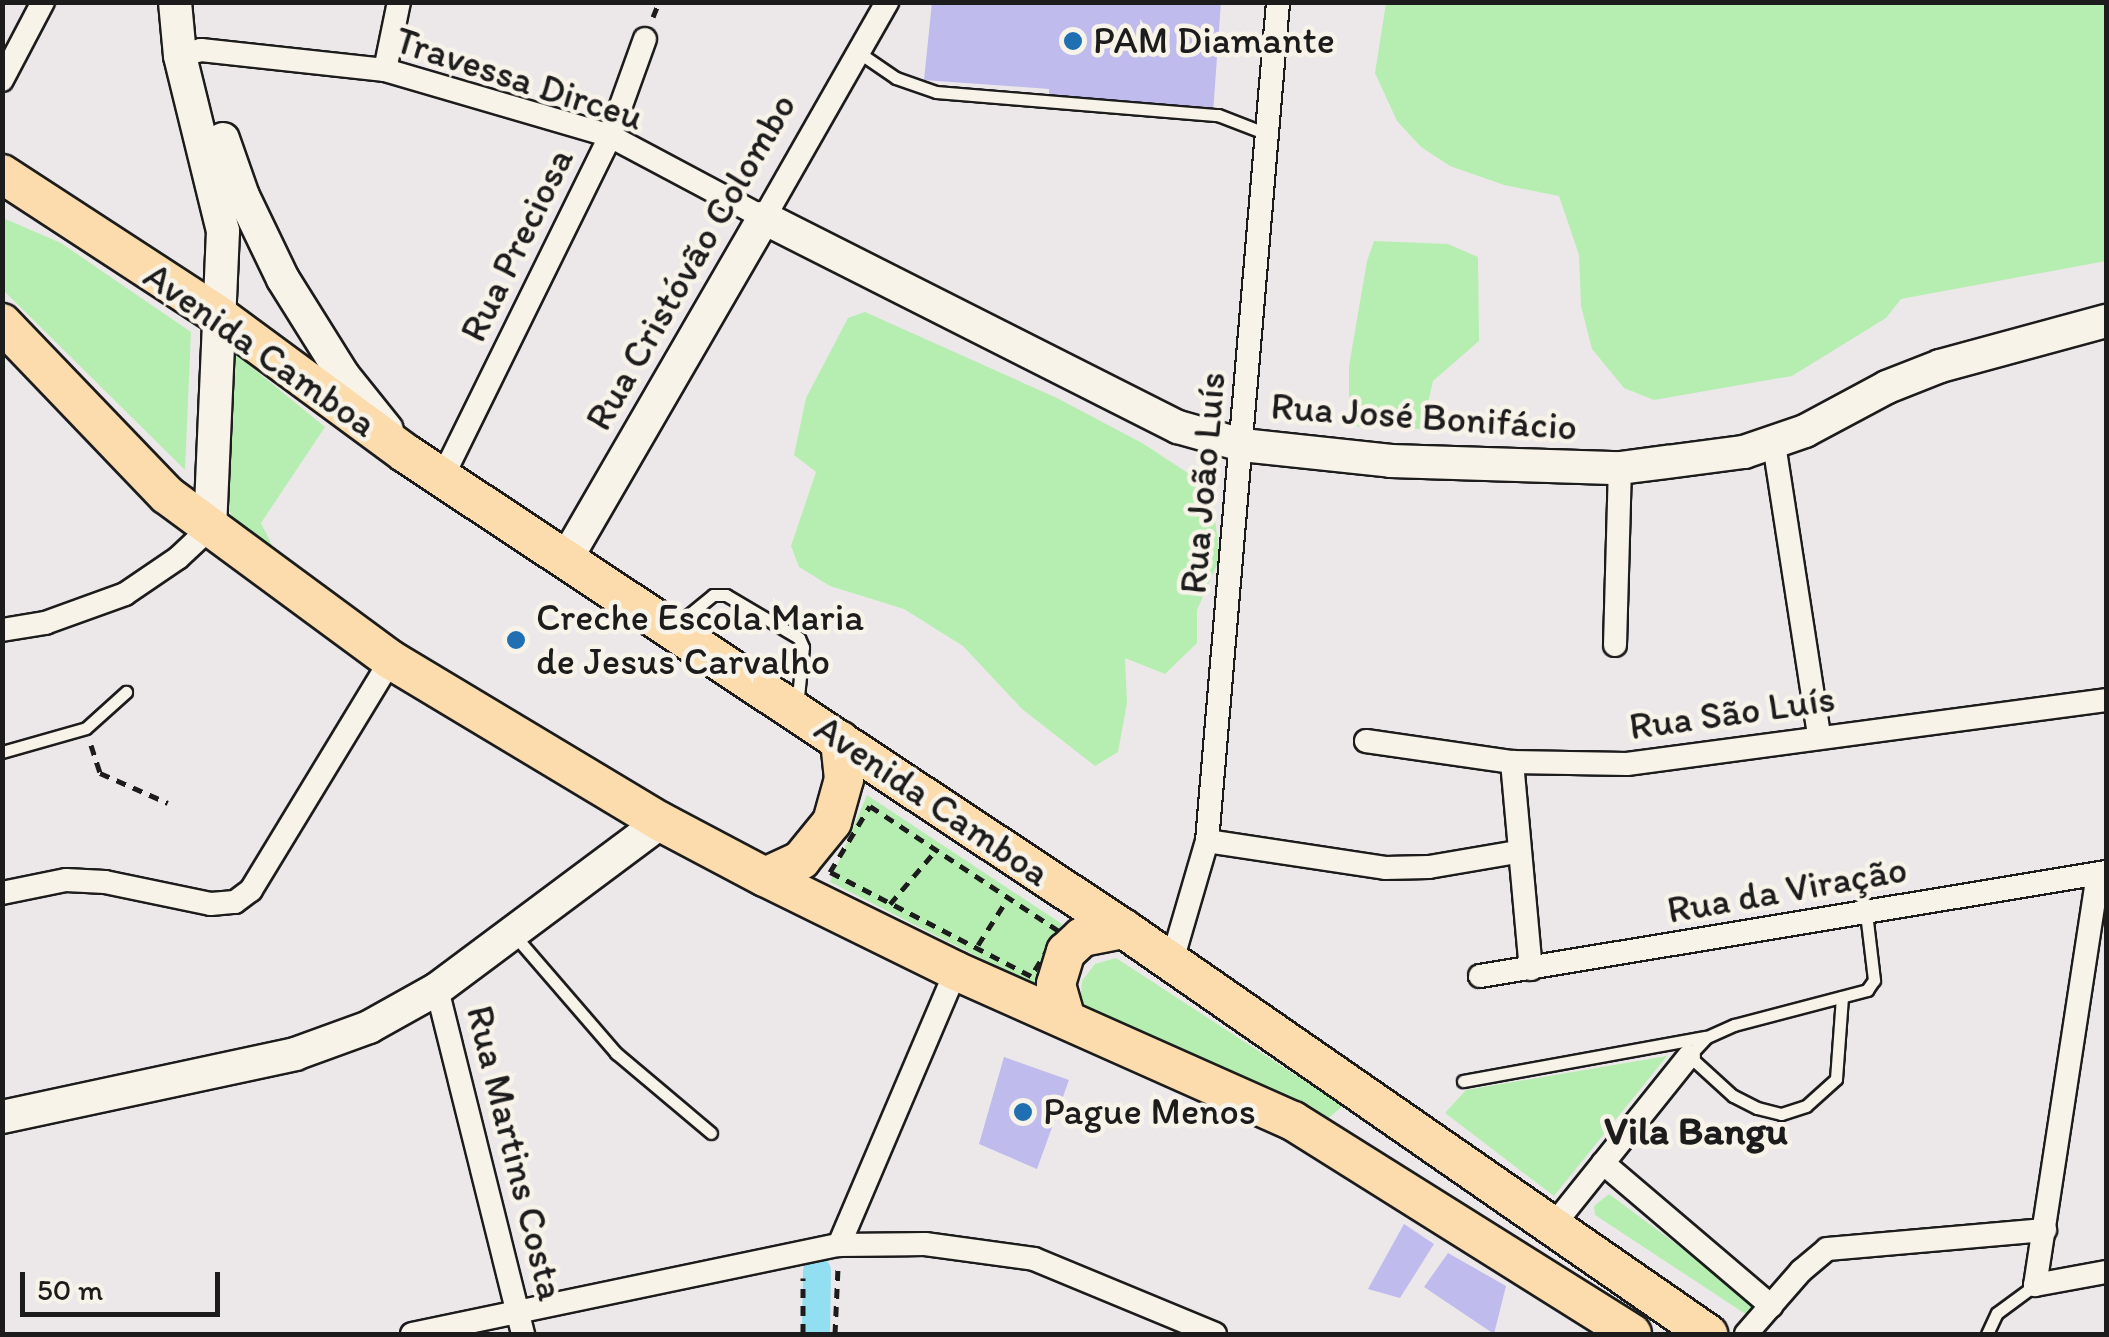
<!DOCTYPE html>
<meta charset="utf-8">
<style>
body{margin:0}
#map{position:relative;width:2109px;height:1337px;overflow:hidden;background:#ece8e9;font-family:Itim,sans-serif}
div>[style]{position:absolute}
.green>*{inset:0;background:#b6eeb1}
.canal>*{height:28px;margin:-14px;padding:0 14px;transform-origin:14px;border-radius:14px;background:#92dff1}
.building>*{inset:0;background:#bfbbed}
.path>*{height:5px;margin-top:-2.5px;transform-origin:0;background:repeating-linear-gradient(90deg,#1c1c1c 0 10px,transparent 0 18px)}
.roads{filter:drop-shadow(2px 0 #1c1c1c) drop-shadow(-2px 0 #1c1c1c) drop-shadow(0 2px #1c1c1c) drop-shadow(0 -2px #1c1c1c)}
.lane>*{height:11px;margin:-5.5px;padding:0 5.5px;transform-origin:5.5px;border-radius:5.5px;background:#f7f3e8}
.street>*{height:22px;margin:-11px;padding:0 11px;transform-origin:11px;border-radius:11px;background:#f7f3e8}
.secondary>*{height:32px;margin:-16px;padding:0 16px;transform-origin:16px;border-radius:16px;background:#f7f3e8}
.primary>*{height:38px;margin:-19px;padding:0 19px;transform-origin:19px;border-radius:19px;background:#fcdcac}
.dots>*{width:28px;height:28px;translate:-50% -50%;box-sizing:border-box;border:5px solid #f7f3e8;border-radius:50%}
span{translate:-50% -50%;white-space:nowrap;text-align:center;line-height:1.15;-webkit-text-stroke:9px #f7f3e8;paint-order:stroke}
.poi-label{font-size:38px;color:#1c1c1c}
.left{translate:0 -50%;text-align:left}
.street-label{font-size:38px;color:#1c1c1c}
.neighbourhood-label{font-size:40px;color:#1c1c1c;font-weight:700}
.frame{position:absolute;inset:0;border:5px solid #1c1c1c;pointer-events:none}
.scale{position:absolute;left:20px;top:1272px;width:200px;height:45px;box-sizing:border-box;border:5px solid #1c1c1c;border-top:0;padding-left:12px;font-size:30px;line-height:35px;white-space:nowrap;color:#1c1c1c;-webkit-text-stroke:8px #f7f3e8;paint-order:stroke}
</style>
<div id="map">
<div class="green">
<i style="clip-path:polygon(1386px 3px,2106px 3px,2106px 261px,1901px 299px,1886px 318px,1792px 376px,1654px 400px,1624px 388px,1592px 349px,1581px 306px,1579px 255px,1559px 196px,1504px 185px,1450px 166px,1421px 147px,1397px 121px,1375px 73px)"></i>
<i style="clip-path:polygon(3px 218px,61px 243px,191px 332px,185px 470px,3px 290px)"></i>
<i style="clip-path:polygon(1374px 241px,1448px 244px,1478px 257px,1479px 341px,1433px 381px,1422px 429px,1349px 426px,1349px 366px,1367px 261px)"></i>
<i style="clip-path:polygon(865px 312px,1057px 398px,1142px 443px,1211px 488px,1220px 558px,1197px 610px,1197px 643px,1165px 674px,1125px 658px,1127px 703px,1118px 752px,1095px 766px,1022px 709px,963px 646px,904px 609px,830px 586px,799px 567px,791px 546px,816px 472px,794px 455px,806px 398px,848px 318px)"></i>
<i style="clip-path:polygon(232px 351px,325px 427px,261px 523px,279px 559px,238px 529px,228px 508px,222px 462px)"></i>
<i style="clip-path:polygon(867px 795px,1062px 924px,1034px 985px,830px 882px)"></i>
<i style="clip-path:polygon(1116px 958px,1343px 1106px,1321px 1124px,1080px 1005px,1082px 981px,1095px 964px)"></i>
<i style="clip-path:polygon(1667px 1056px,1554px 1196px,1445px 1113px,1466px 1090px)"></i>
<i style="clip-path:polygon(1609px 1194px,1757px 1304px,1750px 1317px,1595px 1215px,1594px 1206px)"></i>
</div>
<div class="canal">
<i style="left:816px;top:1334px;width:63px;rotate:-89.1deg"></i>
</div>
<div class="building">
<i style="clip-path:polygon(932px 2px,1221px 2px,1213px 113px,1049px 97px,1049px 89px,924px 80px)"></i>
<i style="clip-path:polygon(1004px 1057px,1069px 1080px,1037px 1169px,979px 1144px)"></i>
<i style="clip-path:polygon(1404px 1224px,1434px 1244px,1400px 1298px,1368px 1289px)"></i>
<i style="clip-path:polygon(1448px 1253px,1506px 1286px,1494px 1334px,1424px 1287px)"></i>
</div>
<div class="path">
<i style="left:653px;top:17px;width:16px;rotate:-68deg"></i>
<i style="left:91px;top:745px;width:29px;rotate:72deg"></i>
<i style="left:100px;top:773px;width:74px;rotate:23.8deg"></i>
<i style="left:870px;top:806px;width:227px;rotate:33.5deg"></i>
<i style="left:1059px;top:931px;width:53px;rotate:121.9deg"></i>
<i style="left:1031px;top:976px;width:226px;rotate:-152.6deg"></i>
<i style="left:830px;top:872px;width:77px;rotate:-58.8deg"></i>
<i style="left:890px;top:904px;width:72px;rotate:-49.5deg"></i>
<i style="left:978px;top:945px;width:56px;rotate:-57.4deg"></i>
<i style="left:803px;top:1334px;width:56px;rotate:-90deg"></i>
<i style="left:835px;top:1334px;width:66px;rotate:-87.4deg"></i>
</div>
<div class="roads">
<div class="lane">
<i style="left:858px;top:52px;width:46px;rotate:34.4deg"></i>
<i style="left:896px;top:78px;width:42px;rotate:19.3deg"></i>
<i style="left:936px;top:92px;width:283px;rotate:4.7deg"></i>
<i style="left:1218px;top:115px;width:53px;rotate:21.2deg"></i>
<i style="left:675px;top:626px;width:49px;rotate:-39.2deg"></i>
<i style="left:713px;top:595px;width:13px"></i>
<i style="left:726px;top:595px;width:85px;rotate:30.5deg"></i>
<i style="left:799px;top:638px;width:10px;rotate:66deg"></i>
<i style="left:803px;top:647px;width:60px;rotate:95.7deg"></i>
<i style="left:2px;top:752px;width:87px;rotate:-15.9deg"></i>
<i style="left:86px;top:728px;width:54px;rotate:-42deg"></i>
<i style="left:515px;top:936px;width:155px;rotate:49.2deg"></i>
<i style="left:616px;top:1053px;width:124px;rotate:40.1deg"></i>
<i style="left:1842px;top:997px;width:82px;rotate:94.2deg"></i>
<i style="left:1836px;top:1079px;width:40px;rotate:138deg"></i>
<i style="left:1806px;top:1106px;width:26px;rotate:162deg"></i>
<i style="left:1781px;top:1114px;width:25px;rotate:-166deg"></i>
<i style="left:1757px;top:1108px;width:27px;rotate:-153deg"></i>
<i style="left:1733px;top:1096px;width:59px;rotate:-137.7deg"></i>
<i style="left:1689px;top:1056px;width:26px;rotate:-47deg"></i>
<i style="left:1707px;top:1037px;width:30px;rotate:-24deg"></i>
<i style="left:1734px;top:1025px;width:138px;rotate:-14.7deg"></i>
<i style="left:1867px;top:990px;width:12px;rotate:-55deg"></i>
<i style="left:1874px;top:980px;width:67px;rotate:-96.8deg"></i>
<i style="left:1463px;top:1081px;width:246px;rotate:-10.3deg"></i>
<i style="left:1987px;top:1334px;width:23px;rotate:-65deg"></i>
<i style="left:1997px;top:1313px;width:47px;rotate:-36.4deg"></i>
</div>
<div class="street">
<i style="left:180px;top:56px;width:22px;rotate:-16deg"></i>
<i style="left:201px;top:50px;width:185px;rotate:6.2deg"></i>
<i style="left:385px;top:70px;width:234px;rotate:16.3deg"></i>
<i style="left:610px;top:136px;width:174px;rotate:28deg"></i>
<i style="left:764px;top:218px;width:249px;rotate:-60.3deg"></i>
<i style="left:385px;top:70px;width:69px;rotate:-78.4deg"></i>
<i style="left:2px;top:80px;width:88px;rotate:-62.3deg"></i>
<i style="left:1774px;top:444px;width:295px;rotate:81.2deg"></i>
<i style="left:442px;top:478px;width:381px;rotate:-63.8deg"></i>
<i style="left:610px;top:136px;width:103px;rotate:-70.2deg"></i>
<i style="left:2px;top:630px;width:44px;rotate:-9.2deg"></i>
<i style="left:45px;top:623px;width:85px;rotate:-19.9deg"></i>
<i style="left:125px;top:594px;width:64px;rotate:-34.2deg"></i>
<i style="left:178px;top:558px;width:44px;rotate:-43.2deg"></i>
<i style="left:1615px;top:645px;width:177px;rotate:-88.4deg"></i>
<i style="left:1366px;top:741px;width:148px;rotate:8.2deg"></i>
<i style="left:1512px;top:762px;width:115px;rotate:1deg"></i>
<i style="left:1627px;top:764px;width:483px;rotate:-7.6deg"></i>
<i style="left:1512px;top:762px;width:208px;rotate:84.8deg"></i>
<i style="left:1207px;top:841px;width:180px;rotate:8.6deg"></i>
<i style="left:1385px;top:868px;width:44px;rotate:-1.3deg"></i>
<i style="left:1429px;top:867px;width:89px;rotate:-9.7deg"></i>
<i style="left:2098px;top:874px;width:416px;rotate:98.7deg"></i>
<i style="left:2035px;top:1285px;width:72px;rotate:-10.4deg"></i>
<i style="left:2px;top:893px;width:65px;rotate:-11.5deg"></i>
<i style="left:66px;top:880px;width:39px;rotate:3deg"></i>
<i style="left:105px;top:882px;width:108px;rotate:11.7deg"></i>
<i style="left:211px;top:904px;width:24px;rotate:-5deg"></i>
<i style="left:235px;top:902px;width:20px;rotate:-37deg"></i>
<i style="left:251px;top:890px;width:269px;rotate:-58.7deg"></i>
<i style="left:1171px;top:964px;width:128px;rotate:-73.7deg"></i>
<i style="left:1207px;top:841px;width:842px;rotate:-85.16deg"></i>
<i style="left:1480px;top:976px;width:635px;rotate:-9.43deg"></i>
<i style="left:437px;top:989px;width:356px;rotate:76deg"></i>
<i style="left:1603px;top:1163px;width:221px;rotate:40.4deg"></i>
<i style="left:1552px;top:1227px;width:219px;rotate:-51.3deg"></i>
<i style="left:839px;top:1245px;width:298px;rotate:-66.9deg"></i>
<i style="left:412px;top:1334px;width:436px;rotate:-11.8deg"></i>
<i style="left:839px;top:1245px;width:86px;rotate:-0.7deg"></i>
<i style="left:925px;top:1244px;width:110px;rotate:7.8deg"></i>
<i style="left:1034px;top:1259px;width:196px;rotate:22.5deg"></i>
<i style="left:1746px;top:1334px;width:84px;rotate:-48.9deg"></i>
<i style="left:1801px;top:1271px;width:34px;rotate:-40deg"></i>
<i style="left:1827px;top:1249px;width:219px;rotate:-5deg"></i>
</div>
<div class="secondary">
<i style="left:175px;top:2px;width:54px;rotate:84.7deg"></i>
<i style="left:180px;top:56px;width:180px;rotate:76.2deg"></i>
<i style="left:223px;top:231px;width:297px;rotate:92.5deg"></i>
<i style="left:223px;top:139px;width:60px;rotate:70.7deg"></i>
<i style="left:243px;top:196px;width:92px;rotate:64.3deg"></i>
<i style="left:283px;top:279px;width:113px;rotate:58deg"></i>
<i style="left:343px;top:375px;width:70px;rotate:51.3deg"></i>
<i style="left:565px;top:561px;width:397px;rotate:-59.9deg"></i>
<i style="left:764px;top:218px;width:464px;rotate:26.8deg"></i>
<i style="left:1178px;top:427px;width:66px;rotate:15.7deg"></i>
<i style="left:1242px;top:445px;width:150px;rotate:6.1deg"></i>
<i style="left:1391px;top:461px;width:229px;rotate:1.8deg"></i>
<i style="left:1620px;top:468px;width:125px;rotate:-7.4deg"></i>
<i style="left:1744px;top:452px;width:65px;rotate:-19deg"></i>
<i style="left:1805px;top:431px;width:93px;rotate:-28.2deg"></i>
<i style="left:1887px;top:387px;width:57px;rotate:-21.6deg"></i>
<i style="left:1940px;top:366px;width:172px;rotate:-15.2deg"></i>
<i style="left:2px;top:1117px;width:300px;rotate:-12.1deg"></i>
<i style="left:295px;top:1054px;width:79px;rotate:-20deg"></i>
<i style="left:369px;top:1027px;width:78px;rotate:-29.2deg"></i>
<i style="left:437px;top:989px;width:279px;rotate:-36.7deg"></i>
</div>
<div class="primary">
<i style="left:2px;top:174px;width:258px;rotate:33.1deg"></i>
<i style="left:218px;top:315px;width:232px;rotate:36.4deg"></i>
<i style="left:405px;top:453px;width:862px;rotate:33.51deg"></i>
<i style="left:1124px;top:929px;width:711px;rotate:34.74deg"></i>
<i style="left:2px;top:323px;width:238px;rotate:46.2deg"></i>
<i style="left:167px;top:495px;width:278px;rotate:36.4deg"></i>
<i style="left:391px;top:660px;width:315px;rotate:31deg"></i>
<i style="left:661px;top:822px;width:118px;rotate:27.9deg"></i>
<i style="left:765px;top:877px;width:213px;rotate:26.2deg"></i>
<i style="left:956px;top:971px;width:369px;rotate:24deg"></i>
<i style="left:1293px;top:1121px;width:400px;rotate:32.1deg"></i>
<i style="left:765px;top:877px;width:40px;rotate:-25deg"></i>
<i style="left:801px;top:860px;width:49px;rotate:-50.8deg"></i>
<i style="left:832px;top:822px;width:45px;rotate:-74.4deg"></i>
<i style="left:844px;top:779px;width:39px;rotate:-96deg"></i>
<i style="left:1065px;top:1016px;width:33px;rotate:-106deg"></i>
<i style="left:1056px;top:984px;width:34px;rotate:-73deg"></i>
<i style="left:1066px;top:952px;width:22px;rotate:-43deg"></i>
<i style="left:1082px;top:937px;width:43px;rotate:-10.8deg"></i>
</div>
</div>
<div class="dots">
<i style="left:1073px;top:41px;background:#1f6fb2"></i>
<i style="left:516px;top:640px;background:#1f6fb2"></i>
<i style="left:1023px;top:1112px;background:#1f6fb2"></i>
</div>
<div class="poi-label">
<span class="left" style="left:1093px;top:41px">PAM Diamante</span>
<span class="left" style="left:536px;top:640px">Creche Escola Maria<br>de Jesus Carvalho</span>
<span class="left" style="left:1043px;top:1112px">Pague Menos</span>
</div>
<div class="street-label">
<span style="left:519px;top:79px;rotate:18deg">Travessa Dirceu</span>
<span style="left:517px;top:245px;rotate:-64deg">Rua Preciosa</span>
<span style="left:691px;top:262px;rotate:-60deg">Rua Cristóvão Colombo</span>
<span style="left:260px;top:350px;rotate:35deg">Avenida Camboa</span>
<span style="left:1424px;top:417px;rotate:4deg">Rua José Bonifácio</span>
<span style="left:1203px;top:483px;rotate:-85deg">Rua João Luís</span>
<span style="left:1732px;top:713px;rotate:-8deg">Rua São Luís</span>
<span style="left:932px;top:801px;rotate:34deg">Avenida Camboa</span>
<span style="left:1787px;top:890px;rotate:-10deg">Rua da Viração</span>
<span style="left:515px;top:1153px;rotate:76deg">Rua Martins Costa</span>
</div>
<div class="neighbourhood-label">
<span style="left:1696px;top:1130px">Vila Bangu</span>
</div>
<div class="frame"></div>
<div class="scale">50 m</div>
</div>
